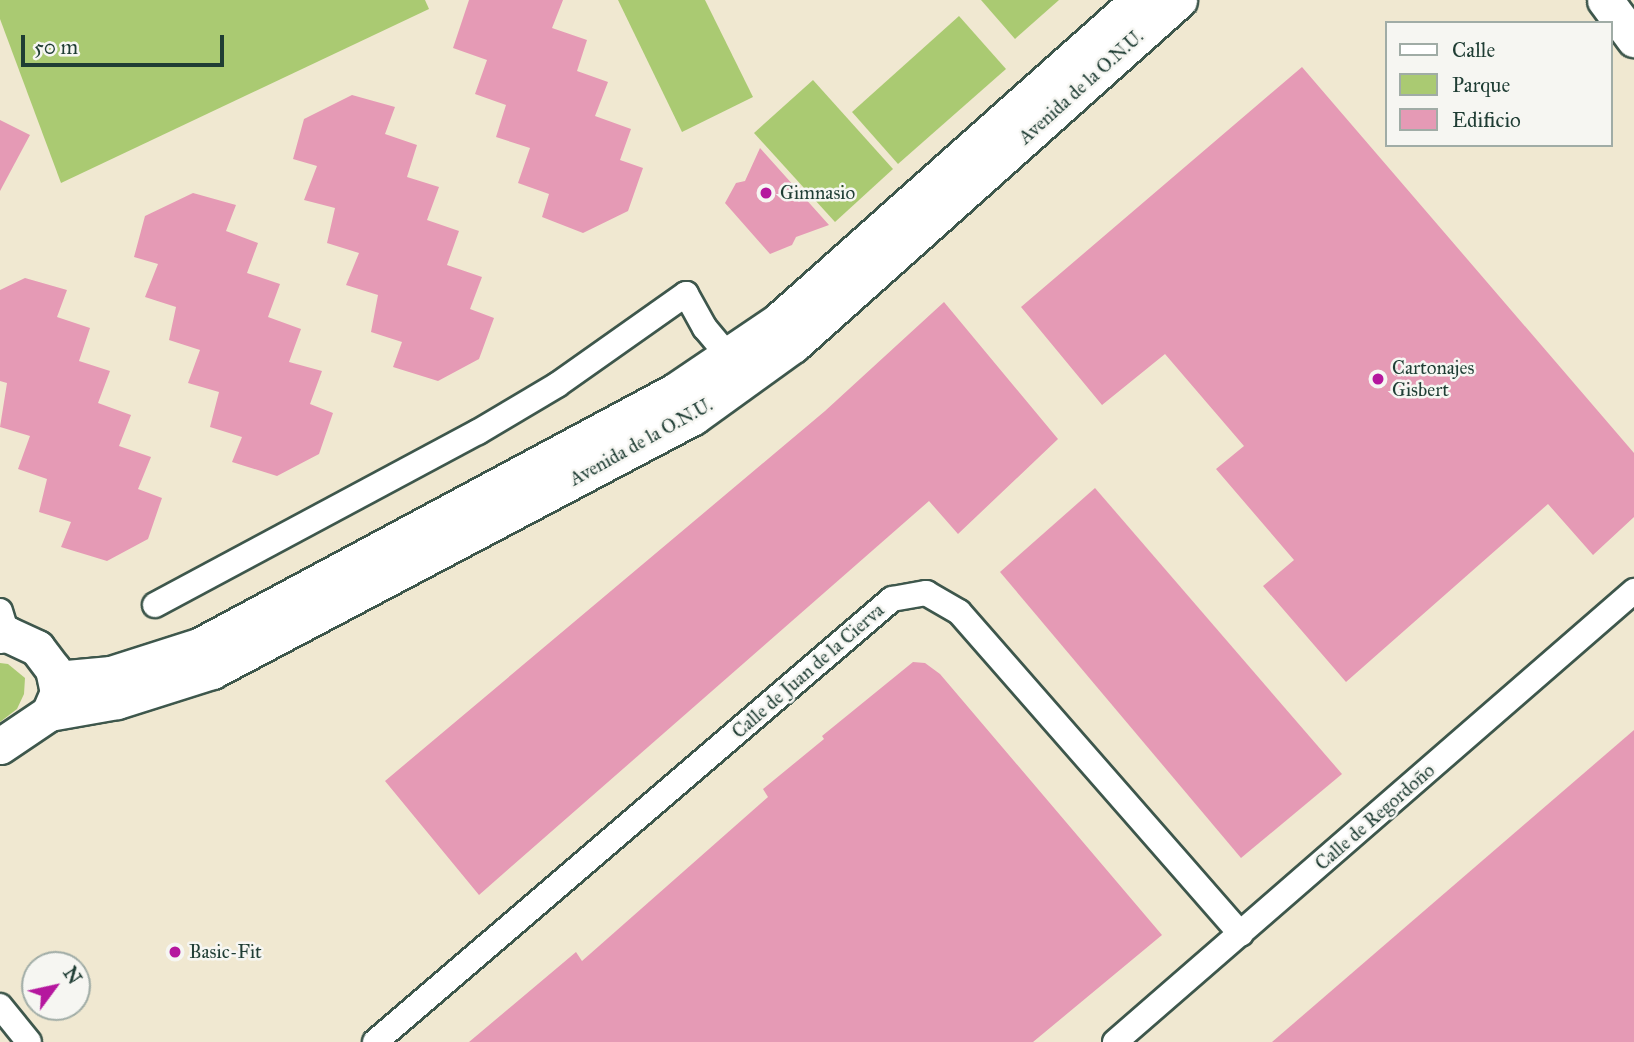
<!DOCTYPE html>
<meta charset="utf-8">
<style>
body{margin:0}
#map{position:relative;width:1634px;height:1042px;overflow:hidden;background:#f0e8d1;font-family:"IM FELL Great Primer",serif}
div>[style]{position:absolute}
.green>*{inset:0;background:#aaca72}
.building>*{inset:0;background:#e59ab5}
.roads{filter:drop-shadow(2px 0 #3e574c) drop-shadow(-2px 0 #3e574c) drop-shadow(0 2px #3e574c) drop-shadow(0 -2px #3e574c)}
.street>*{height:24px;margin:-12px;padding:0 12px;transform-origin:12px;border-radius:12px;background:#fff}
.secondary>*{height:35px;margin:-17.5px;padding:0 17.5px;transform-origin:17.5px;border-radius:17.5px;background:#fff}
.dots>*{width:19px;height:19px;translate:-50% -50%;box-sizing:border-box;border:4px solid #f6f6f2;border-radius:50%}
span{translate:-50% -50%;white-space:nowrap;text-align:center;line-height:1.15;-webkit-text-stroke:5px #f6f6f2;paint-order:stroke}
.street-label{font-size:19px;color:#1f3d34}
.poi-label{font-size:19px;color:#1f3d34}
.left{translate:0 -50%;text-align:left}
.legend{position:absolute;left:1385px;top:21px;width:228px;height:126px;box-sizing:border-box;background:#f6f6f2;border:2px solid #a0aca6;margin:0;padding:9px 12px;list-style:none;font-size:21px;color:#1f3d34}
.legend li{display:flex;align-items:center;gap:14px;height:35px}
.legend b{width:35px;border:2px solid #a0aca6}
.north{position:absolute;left:21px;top:951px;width:70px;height:70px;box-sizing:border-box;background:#f6f6f2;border:2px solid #a0aca6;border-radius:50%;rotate:57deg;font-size:19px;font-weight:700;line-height:28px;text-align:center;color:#1f3d34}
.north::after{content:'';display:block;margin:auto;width:24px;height:32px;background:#b5179e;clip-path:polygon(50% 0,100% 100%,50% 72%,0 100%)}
.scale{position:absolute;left:21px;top:35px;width:203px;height:32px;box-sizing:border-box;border:4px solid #1f3d34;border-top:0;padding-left:9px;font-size:21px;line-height:24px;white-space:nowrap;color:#1f3d34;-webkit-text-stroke:5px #f6f6f2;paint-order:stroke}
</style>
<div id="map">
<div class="green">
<i style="clip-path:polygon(0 0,425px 0,429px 9px,61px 183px,0 19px)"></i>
<i style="clip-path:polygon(618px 0,705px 0,753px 97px,682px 132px)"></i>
<i style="clip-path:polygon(981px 0,1059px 0,1015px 39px)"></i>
<i style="clip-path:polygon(959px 16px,1006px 69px,898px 164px,852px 112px)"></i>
<i style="clip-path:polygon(813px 80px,893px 169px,835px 222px,754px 133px)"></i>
<i style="clip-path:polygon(0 663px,8px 664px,25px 678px,24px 694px,17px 709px,0 722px)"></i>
</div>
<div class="building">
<i style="clip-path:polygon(469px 0,563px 0,552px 28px,587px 40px,577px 71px,608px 82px,595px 116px,631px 129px,620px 160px,643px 168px,628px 211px,583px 233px,542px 217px,549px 194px,518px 183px,530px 148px,496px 137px,506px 105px,475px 94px,487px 60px,453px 48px)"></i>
<i style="clip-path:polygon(1302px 67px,1634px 453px,1634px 517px,1593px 555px,1548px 504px,1346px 682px,1263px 586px,1294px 560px,1216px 469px,1244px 446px,1165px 354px,1102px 405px,1021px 307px)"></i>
<i style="clip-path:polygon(352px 95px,395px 107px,385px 134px,417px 145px,407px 177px,439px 187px,427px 220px,459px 231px,447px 265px,482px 277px,470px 309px,494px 318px,479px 359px,438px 381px,393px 367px,402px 342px,371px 332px,378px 295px,346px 285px,359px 253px,327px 243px,335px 208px,304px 200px,317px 166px,293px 159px,304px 119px)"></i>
<i style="clip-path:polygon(0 120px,30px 135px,0 191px)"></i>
<i style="clip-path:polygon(760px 148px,829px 225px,796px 237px,792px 245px,770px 254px,725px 203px,736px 183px,745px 181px)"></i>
<i style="clip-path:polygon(193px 193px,236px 205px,226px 231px,258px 243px,247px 273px,280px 284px,268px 317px,301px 329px,289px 362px,322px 371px,310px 404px,333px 413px,319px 454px,277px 476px,232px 462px,242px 437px,210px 427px,219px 392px,188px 383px,200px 350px,169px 340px,176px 307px,145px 297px,158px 264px,134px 257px,145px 216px)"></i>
<i style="clip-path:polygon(25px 278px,67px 290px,57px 317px,90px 328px,79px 361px,110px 371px,98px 403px,131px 415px,119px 446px,151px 457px,138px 489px,162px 498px,148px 539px,107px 561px,61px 547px,71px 522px,39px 512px,47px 479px,18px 469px,30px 436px,0 427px,7px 383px,0 381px,0 290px)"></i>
<i style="clip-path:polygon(944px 302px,1058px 439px,958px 534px,929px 501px,479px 895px,385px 781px,825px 411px)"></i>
<i style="clip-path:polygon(1095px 488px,1342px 774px,1241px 858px,1000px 572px)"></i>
<i style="clip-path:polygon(913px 662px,925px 663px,940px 674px,1162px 935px,1033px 1042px,469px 1042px,576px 952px,582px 961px,768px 797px,763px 789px,824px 739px,822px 736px)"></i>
<i style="clip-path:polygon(1634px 730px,1634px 1042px,1272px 1042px)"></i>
</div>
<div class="roads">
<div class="street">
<i style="left:155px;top:605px;width:366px;rotate:-28.2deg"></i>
<i style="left:478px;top:432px;width:92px;rotate:-30.7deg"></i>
<i style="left:557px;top:385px;width:158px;rotate:-35.2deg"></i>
<i style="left:686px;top:294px;width:39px;rotate:61deg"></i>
<i style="left:705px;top:328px;width:38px;rotate:50deg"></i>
<i style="left:0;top:611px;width:24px;rotate:73deg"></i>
<i style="left:0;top:1006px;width:46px;rotate:51.1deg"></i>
<i style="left:375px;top:1042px;width:681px;rotate:-40.59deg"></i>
<i style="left:892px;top:599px;width:35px;rotate:-10deg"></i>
<i style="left:926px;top:593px;width:38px;rotate:30deg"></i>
<i style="left:959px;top:612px;width:428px;rotate:48.8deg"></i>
<i style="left:1115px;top:1042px;width:688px;rotate:-40.99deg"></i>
</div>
<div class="secondary">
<i style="left:1605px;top:0;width:49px;rotate:53.4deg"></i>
<i style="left:0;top:635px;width:7px;rotate:-8deg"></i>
<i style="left:7px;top:634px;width:33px;rotate:25deg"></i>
<i style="left:37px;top:648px;width:26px;rotate:53deg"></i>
<i style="left:53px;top:669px;width:24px;rotate:78deg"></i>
<i style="left:58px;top:692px;width:23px;rotate:113deg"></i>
<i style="left:49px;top:713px;width:59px;rotate:146deg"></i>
<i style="left:56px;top:679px;width:55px;rotate:-5.2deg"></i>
<i style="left:111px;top:674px;width:92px;rotate:-17.7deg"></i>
<i style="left:199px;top:646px;width:540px;rotate:-28.18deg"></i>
<i style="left:675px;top:391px;width:123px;rotate:-34.1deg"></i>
<i style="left:777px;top:322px;width:484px;rotate:-41.7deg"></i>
<i style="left:49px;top:713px;width:69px;rotate:-10deg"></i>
<i style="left:117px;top:701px;width:100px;rotate:-17.5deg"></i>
<i style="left:212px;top:671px;width:544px;rotate:-27.84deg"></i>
<i style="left:693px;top:417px;width:123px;rotate:-35.8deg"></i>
<i style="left:793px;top:345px;width:518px;rotate:-41.79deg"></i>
</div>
</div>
<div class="dots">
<i style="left:766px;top:193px;background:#b5179e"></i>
<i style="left:1378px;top:379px;background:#b5179e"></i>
<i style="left:175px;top:952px;background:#b5179e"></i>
</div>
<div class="street-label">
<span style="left:1081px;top:87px;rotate:-42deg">Avenida de la O.N.U.</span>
<span style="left:641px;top:442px;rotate:-29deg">Avenida de la O.N.U.</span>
<span style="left:808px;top:671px;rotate:-41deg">Calle de Juan de la Cierva</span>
<span style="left:1375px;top:817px;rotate:-41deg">Calle de Regordoño</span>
</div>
<div class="poi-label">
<span class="left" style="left:780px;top:193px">Gimnasio</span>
<span class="left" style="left:1392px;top:379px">Cartonajes<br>Gisbert</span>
<span class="left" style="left:189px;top:952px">Basic-Fit</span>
</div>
<ul class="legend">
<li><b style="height:9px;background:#fff"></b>Calle</li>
<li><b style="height:19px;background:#aaca72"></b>Parque</li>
<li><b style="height:19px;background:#e59ab5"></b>Edificio</li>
</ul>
<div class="north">N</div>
<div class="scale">50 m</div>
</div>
